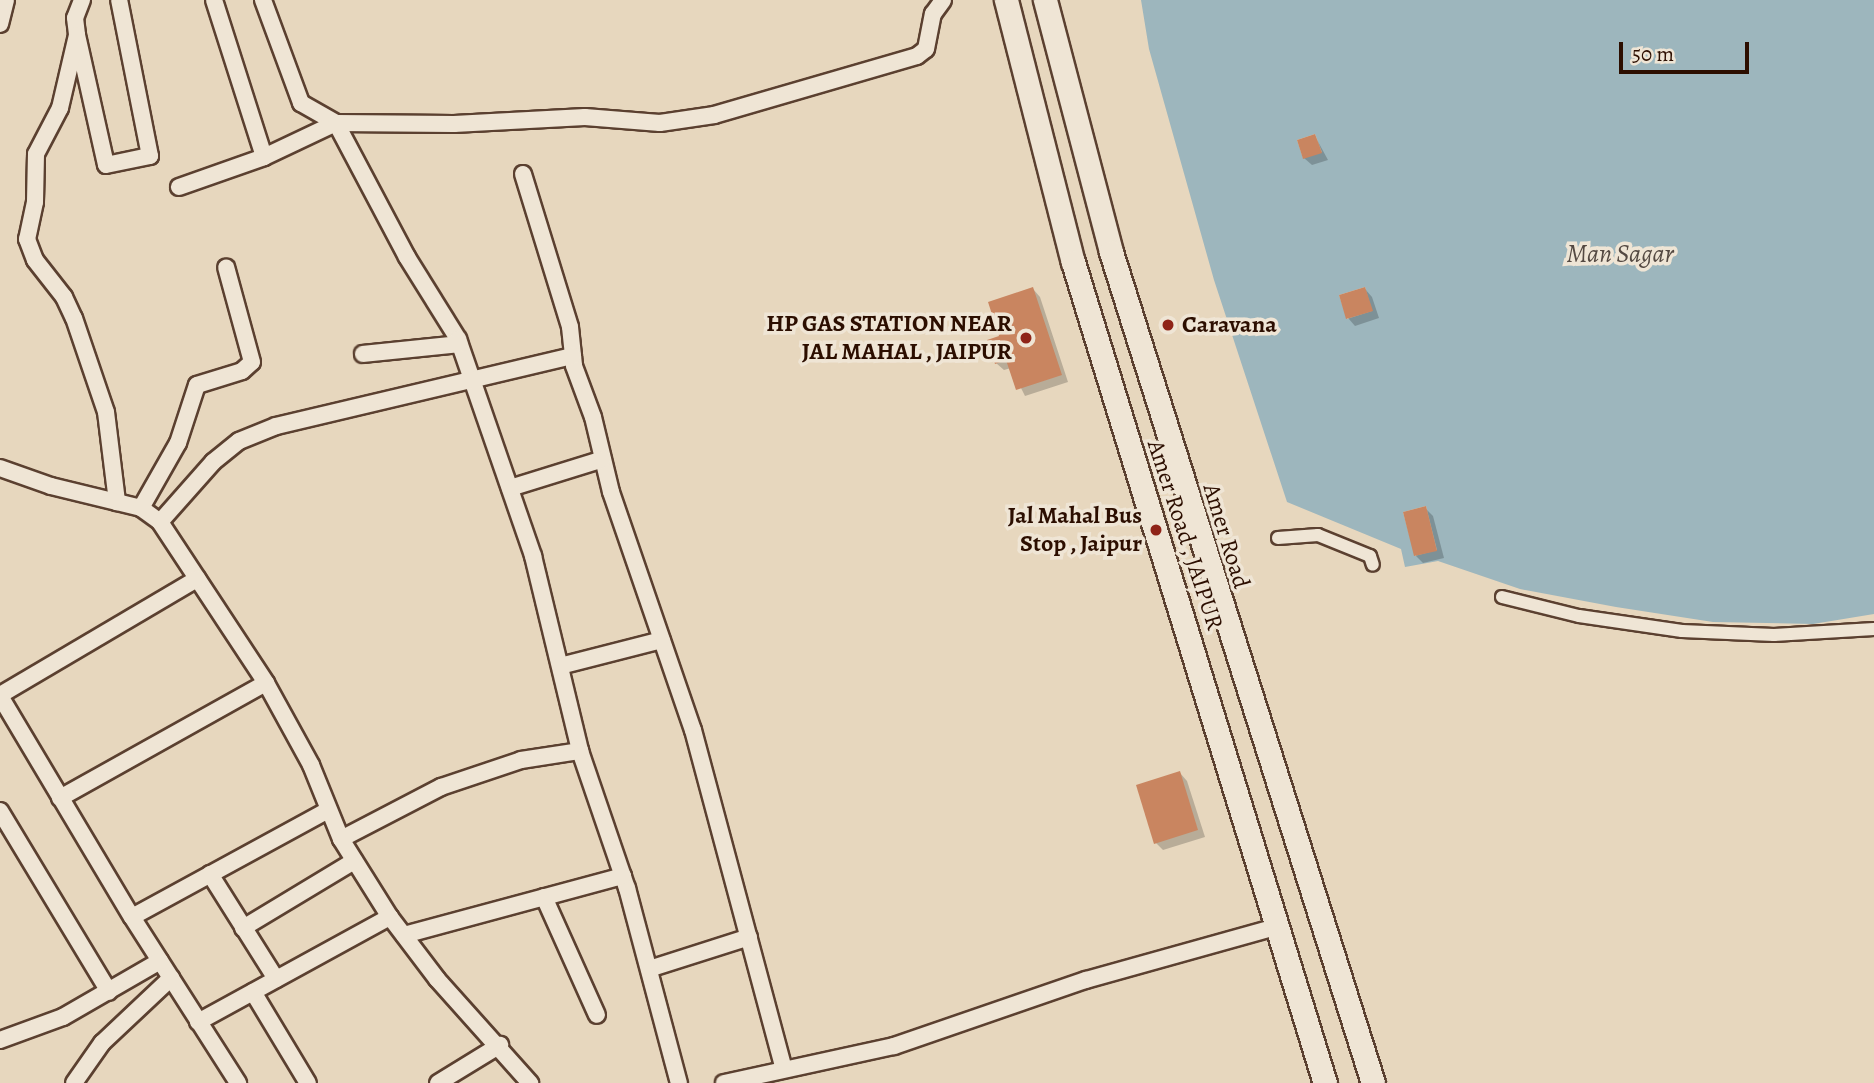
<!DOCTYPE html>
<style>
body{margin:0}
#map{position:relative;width:1874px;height:1083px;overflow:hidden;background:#e7d7be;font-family:Alegreya,serif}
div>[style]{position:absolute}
.water>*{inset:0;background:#9db6bd}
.shadow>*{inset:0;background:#0003}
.building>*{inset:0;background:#c98560}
.roads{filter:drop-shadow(2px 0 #5b4030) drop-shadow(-2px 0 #5b4030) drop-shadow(0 2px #5b4030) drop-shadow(0 -2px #5b4030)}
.pedestrian>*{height:12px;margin:-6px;padding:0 6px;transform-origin:6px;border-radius:6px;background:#efe5d5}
.minor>*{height:16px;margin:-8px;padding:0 8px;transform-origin:8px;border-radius:8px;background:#efe5d5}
.secondary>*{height:23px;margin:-11.5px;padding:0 11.5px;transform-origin:11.5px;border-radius:11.5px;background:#efe5d5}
.dots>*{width:19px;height:19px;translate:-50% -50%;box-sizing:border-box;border:4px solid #efe5d5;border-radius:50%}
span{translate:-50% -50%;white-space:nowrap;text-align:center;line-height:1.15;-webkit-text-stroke:7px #efe5d5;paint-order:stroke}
.poi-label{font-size:24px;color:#2c0e00;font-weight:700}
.right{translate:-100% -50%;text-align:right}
.left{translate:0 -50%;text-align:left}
.street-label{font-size:24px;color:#2c0e00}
.water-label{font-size:26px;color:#544942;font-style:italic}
.scale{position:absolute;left:1619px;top:42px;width:130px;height:32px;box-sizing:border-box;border:4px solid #2c0e00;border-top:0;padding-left:9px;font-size:21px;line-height:24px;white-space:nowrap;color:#2c0e00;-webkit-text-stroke:5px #efe5d5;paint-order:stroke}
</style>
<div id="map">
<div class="water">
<i style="clip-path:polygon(evenodd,1141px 0,1874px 0,1874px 614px,1813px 624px,1713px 622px,1616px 607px,1520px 589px,1438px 561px,1405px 567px,1401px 549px,1287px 502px,1214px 280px,1149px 49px,1141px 0,1315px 134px,1322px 152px,1303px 158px,1297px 140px,1315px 134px,1141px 0,1365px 287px,1372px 311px,1347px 319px,1339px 295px,1365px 287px,1141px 0,1426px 506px,1437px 550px,1415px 556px,1403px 512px,1426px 506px)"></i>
</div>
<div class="shadow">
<i style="clip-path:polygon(1315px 136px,1328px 160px,1312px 165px,1304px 158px)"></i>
<i style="clip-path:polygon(1033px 289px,1040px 297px,1068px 382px,1025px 396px,1011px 368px,1004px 370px,996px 363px,1002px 337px)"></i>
<i style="clip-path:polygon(1365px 289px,1372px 297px,1379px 318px,1355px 326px,1348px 318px)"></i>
<i style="clip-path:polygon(1425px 508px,1433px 516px,1444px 558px,1423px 563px,1416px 556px,1405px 513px)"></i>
<i style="clip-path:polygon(1180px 773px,1187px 781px,1205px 837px,1163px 850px,1156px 843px)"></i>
</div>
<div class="building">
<i style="clip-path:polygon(1315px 134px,1322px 153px,1303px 159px,1297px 140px)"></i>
<i style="clip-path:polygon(1033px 287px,1062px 375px,1016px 390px,1006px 360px,995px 364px,987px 340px,999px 336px,988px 302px)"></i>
<i style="clip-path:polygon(1365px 287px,1373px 311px,1346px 319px,1339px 295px)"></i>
<i style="clip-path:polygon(1426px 506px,1437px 551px,1414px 556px,1403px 512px)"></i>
<i style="clip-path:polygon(1180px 771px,1198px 830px,1154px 844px,1136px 785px)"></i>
</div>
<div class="roads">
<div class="pedestrian">
<i style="left:1278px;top:538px;width:40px;rotate:-4.3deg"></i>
<i style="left:1318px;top:535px;width:56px;rotate:22deg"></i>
<i style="left:1370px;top:556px;width:9px;rotate:72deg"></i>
<i style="left:1502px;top:597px;width:79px;rotate:13.9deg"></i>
<i style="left:1579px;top:616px;width:104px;rotate:8.3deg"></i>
<i style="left:1682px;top:631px;width:92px;rotate:2.5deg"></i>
<i style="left:1774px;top:635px;width:100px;rotate:-3.4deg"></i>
</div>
<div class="minor">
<i style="left:82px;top:0;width:19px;rotate:111deg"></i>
<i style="left:75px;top:18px;width:17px;rotate:83deg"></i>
<i style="left:77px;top:35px;width:133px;rotate:77.4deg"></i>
<i style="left:106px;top:165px;width:45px;rotate:-11.6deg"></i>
<i style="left:150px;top:156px;width:159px;rotate:-101.2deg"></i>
<i style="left:214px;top:0;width:165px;rotate:72.3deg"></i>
<i style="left:263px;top:0;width:110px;rotate:69.7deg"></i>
<i style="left:301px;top:103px;width:40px;rotate:29.7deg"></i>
<i style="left:336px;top:123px;width:152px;rotate:62.1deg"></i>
<i style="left:407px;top:257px;width:97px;rotate:58.1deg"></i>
<i style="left:458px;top:339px;width:230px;rotate:70.9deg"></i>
<i style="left:533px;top:556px;width:201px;rotate:76.4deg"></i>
<i style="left:580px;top:751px;width:145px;rotate:71.1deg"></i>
<i style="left:627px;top:888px;width:202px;rotate:75.1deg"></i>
<i style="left:0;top:24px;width:25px;rotate:-76deg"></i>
<i style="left:77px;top:35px;width:75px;rotate:103.1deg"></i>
<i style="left:60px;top:108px;width:52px;rotate:117.6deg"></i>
<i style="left:36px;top:154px;width:48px;rotate:91.2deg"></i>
<i style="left:35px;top:202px;width:38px;rotate:102deg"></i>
<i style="left:27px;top:239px;width:22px;rotate:69deg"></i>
<i style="left:35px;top:260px;width:47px;rotate:51.9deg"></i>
<i style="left:64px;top:297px;width:23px;rotate:65deg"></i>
<i style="left:74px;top:318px;width:99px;rotate:71.2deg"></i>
<i style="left:106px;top:412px;width:91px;rotate:83deg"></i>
<i style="left:523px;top:174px;width:160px;rotate:72.9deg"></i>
<i style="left:570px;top:327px;width:39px;rotate:84deg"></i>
<i style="left:574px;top:366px;width:54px;rotate:69.6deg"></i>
<i style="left:593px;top:417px;width:77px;rotate:76.5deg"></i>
<i style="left:611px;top:492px;width:252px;rotate:71deg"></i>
<i style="left:693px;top:730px;width:349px;rotate:75deg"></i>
<i style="left:179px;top:187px;width:90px;rotate:-19.4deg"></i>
<i style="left:264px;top:157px;width:80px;rotate:-25.3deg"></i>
<i style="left:336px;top:123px;width:118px;rotate:0.5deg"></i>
<i style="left:454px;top:124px;width:131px;rotate:-3.1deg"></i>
<i style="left:585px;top:117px;width:75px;rotate:4.6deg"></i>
<i style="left:660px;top:123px;width:55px;rotate:-8.4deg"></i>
<i style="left:714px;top:115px;width:211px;rotate:-16.2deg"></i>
<i style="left:917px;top:56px;width:11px;rotate:-38deg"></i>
<i style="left:926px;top:49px;width:36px;rotate:-79deg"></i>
<i style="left:933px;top:14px;width:17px;rotate:-54deg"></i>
<i style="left:363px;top:354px;width:97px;rotate:-5.9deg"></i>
<i style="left:0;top:468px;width:54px;rotate:19.4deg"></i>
<i style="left:51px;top:486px;width:93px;rotate:13.7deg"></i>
<i style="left:141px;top:508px;width:24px;rotate:36deg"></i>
<i style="left:160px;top:522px;width:193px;rotate:56.6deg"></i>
<i style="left:266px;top:683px;width:94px;rotate:61.2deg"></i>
<i style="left:311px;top:765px;width:80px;rotate:67.9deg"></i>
<i style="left:341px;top:839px;width:92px;rotate:57.9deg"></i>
<i style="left:390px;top:917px;width:78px;rotate:52.8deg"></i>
<i style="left:437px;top:979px;width:140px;rotate:48.2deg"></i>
<i style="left:510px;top:488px;width:97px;rotate:-17.3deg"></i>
<i style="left:141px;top:508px;width:75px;rotate:-60.4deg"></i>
<i style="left:178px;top:443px;width:61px;rotate:-71.9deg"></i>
<i style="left:197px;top:385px;width:47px;rotate:-17.3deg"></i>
<i style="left:242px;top:371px;width:13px;rotate:-42deg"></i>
<i style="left:252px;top:362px;width:98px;rotate:-105.3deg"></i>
<i style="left:160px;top:522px;width:80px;rotate:-48.5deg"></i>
<i style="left:213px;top:462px;width:33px;rotate:-39deg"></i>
<i style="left:239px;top:441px;width:40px;rotate:-22deg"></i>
<i style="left:276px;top:426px;width:305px;rotate:-13.3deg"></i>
<i style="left:560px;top:666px;width:105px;rotate:-14.3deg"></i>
<i style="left:0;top:695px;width:229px;rotate:-30.5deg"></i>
<i style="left:0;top:696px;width:257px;rotate:59.2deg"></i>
<i style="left:132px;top:917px;width:197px;rotate:57.4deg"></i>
<i style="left:60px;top:798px;width:236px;rotate:-29.2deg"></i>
<i style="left:0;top:811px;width:211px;rotate:58.9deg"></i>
<i style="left:341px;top:839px;width:113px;rotate:-27.5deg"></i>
<i style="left:441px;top:787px;width:84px;rotate:-18.6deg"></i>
<i style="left:521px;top:760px;width:60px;rotate:-8.7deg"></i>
<i style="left:210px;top:874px;width:124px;rotate:57.8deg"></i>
<i style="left:544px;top:897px;width:129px;rotate:65.8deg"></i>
<i style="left:132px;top:917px;width:223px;rotate:-28.6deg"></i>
<i style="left:243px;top:928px;width:130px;rotate:-31.1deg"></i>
<i style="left:404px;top:935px;width:227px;rotate:-15.1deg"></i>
<i style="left:649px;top:969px;width:105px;rotate:-17.7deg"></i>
<i style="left:253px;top:992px;width:106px;rotate:58.9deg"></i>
<i style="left:198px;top:1022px;width:219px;rotate:-28.7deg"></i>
<i style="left:0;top:1040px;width:67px;rotate:-20.1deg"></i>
<i style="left:63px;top:1017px;width:112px;rotate:-30deg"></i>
<i style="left:74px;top:1083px;width:49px;rotate:-55deg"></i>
<i style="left:102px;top:1043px;width:95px;rotate:-43.3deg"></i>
<i style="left:438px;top:1083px;width:73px;rotate:-31.5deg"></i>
<i style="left:724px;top:1083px;width:174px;rotate:-12.3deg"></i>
<i style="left:894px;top:1046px;width:203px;rotate:-19deg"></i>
<i style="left:1086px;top:980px;width:197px;rotate:-15.6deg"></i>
</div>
<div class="secondary">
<i style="left:1006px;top:0;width:270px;rotate:75.7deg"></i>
<i style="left:1073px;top:262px;width:859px;rotate:72.94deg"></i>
<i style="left:1045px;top:0;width:260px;rotate:75.3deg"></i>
<i style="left:1111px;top:252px;width:871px;rotate:72.5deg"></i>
</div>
</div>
<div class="dots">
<i style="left:1168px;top:325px;background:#8f2418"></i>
<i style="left:1026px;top:338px;background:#8f2418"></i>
<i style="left:1156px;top:530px;background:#8f2418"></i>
</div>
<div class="poi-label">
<span class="right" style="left:1012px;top:338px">HP GAS STATION NEAR<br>JAL MAHAL , JAIPUR</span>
<span class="left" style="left:1182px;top:325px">Caravana</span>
<span class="right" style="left:1142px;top:530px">Jal Mahal Bus<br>Stop , Jaipur</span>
</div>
<div class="street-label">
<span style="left:1185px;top:535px;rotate:72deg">Amer Road , JAIPUR</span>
<span style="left:1226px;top:536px;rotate:73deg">Amer Road</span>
</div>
<div class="water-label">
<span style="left:1620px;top:254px">Man Sagar</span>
</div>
<div class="scale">50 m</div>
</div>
